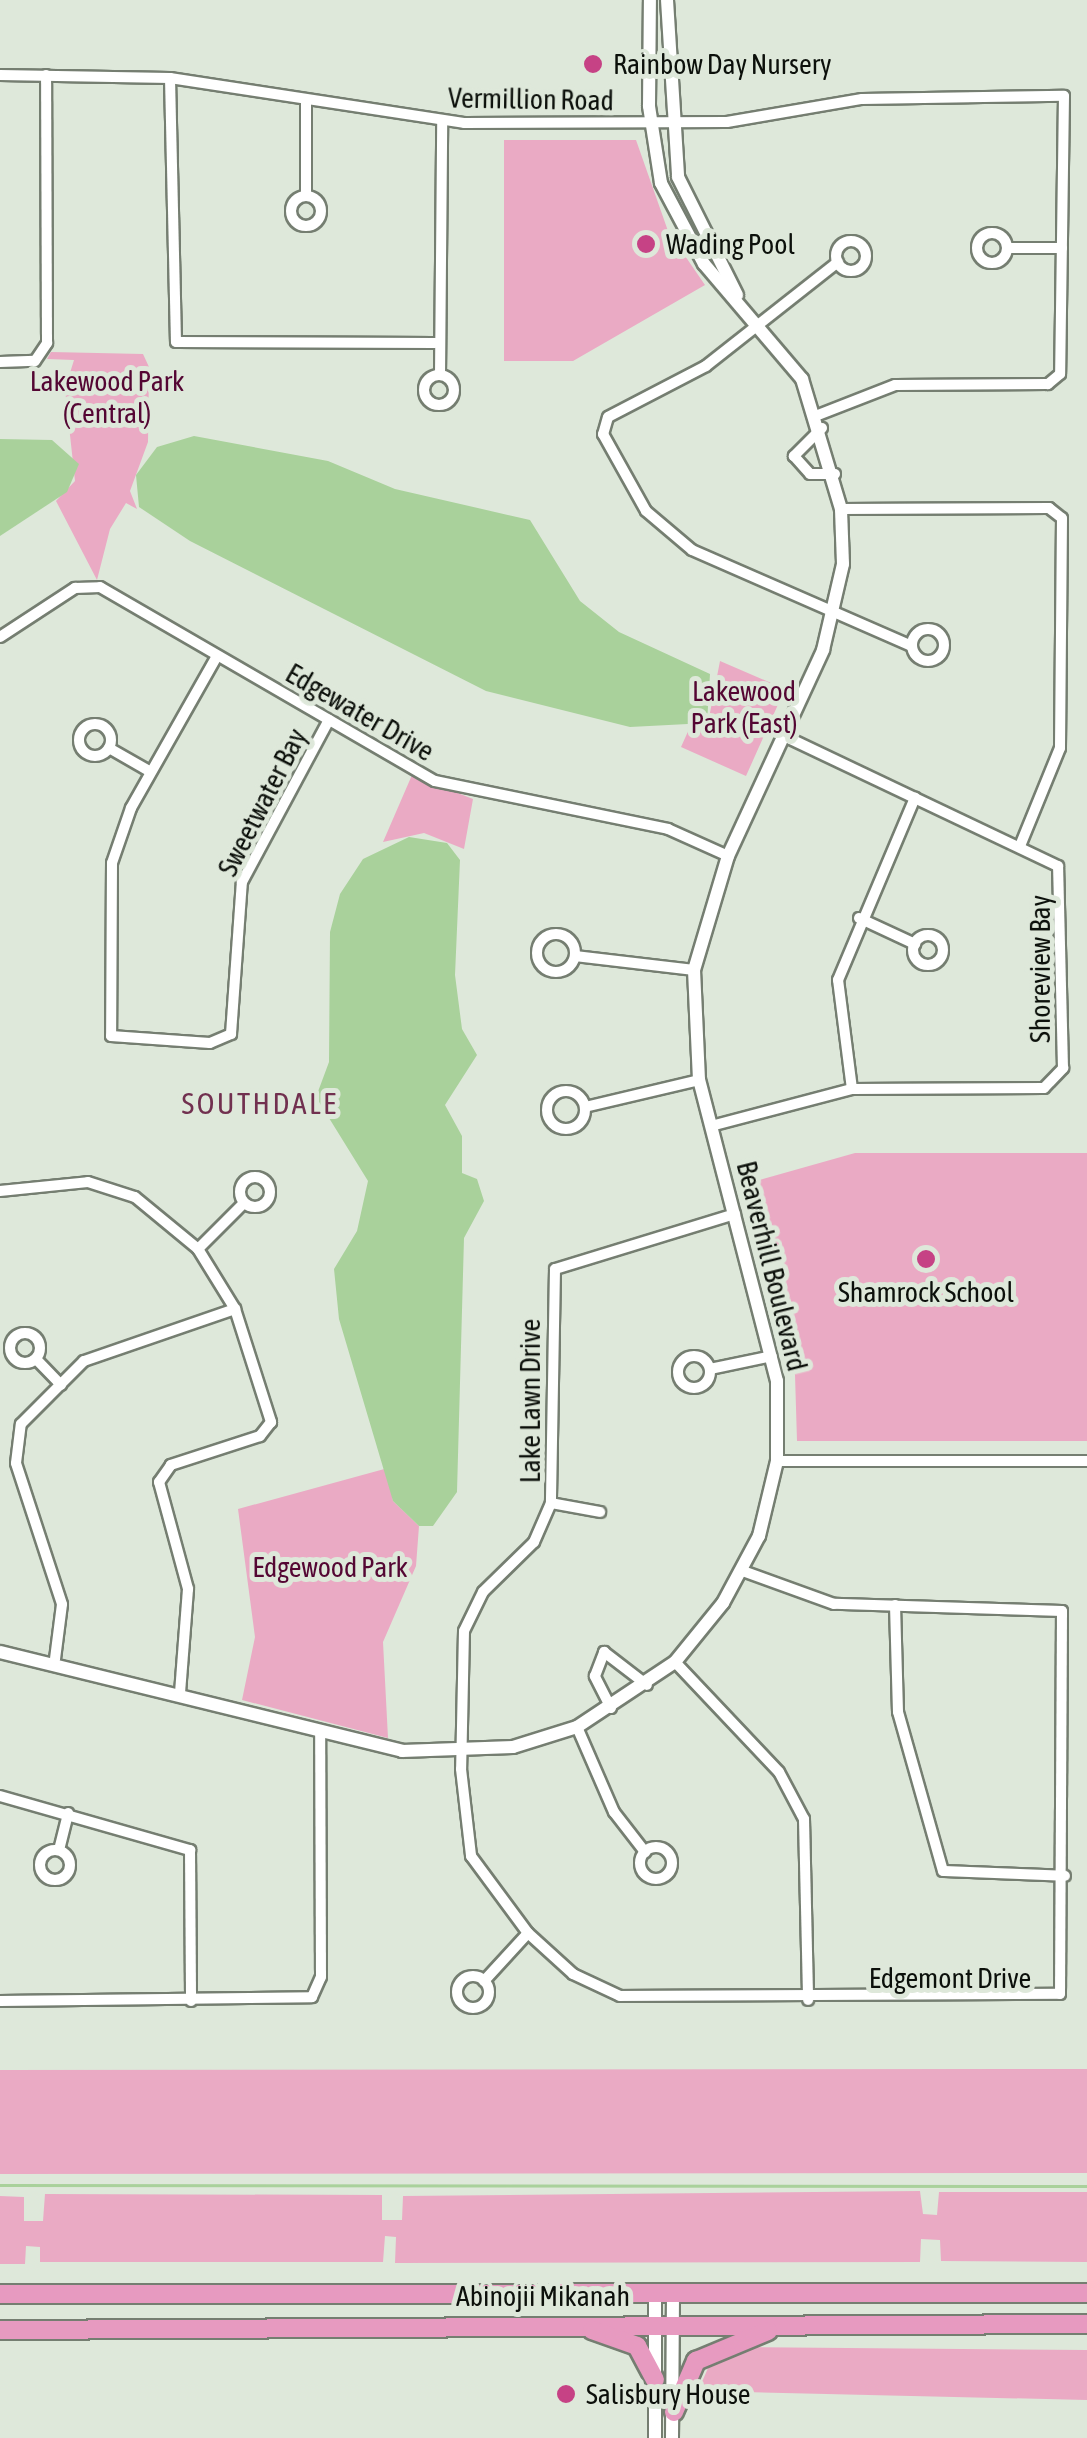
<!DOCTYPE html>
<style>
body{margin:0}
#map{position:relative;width:1087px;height:2438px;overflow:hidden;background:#dee8da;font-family:"Asap Condensed",sans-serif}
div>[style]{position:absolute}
.green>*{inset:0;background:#eaaac4}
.water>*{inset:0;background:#a9d19b}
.stream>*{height:2.5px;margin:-1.25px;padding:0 1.25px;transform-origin:1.25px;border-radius:1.25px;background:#a9d19b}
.roads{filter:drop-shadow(2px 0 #757e71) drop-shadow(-2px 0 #757e71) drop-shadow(0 2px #757e71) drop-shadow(0 -2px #757e71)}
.minor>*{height:10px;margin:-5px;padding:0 5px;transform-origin:5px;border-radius:5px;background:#fff}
.minor>.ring{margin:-5px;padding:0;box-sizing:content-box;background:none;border:10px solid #fff;border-radius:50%}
.tertiary>*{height:12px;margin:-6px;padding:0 6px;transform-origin:6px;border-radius:6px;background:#fff}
.primary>*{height:18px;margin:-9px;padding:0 9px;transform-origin:9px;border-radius:9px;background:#e79ac0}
.dots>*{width:28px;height:28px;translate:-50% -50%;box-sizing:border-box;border:5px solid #dee8da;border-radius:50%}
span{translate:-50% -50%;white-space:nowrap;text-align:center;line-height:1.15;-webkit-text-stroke:10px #dee8da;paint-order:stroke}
.poi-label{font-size:28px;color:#0c100b}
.left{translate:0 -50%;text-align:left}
.street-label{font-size:28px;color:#0c100b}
.park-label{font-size:28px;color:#540633}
.neighbourhood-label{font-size:30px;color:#71304f;letter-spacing:2.5px}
</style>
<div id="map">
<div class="green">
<i style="clip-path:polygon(504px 140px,636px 140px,668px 231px,705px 285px,573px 361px,504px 361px)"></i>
<i style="clip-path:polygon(51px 352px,143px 354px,149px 367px,148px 442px,130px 491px,137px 509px,126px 503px,110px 529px,97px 580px,56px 501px,75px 481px,65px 389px,74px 360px,47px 359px)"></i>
<i style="clip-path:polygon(720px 661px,785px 689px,746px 776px,681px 747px,690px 727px,708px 723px)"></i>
<i style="clip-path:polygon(412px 775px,473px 799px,464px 849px,424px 833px,383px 842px)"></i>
<i style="clip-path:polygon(855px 1153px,1087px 1153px,1087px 1441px,797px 1441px,795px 1375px,745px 1184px)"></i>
<i style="clip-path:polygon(388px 1468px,393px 1501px,419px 1526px,416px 1566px,383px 1642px,388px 1738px,242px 1700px,255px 1637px,238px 1509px)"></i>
<i style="clip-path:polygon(1087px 2069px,1087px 2173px,0 2174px,0 2070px)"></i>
<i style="clip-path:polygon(920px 2191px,923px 2214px,937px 2215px,939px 2192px,1087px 2192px,1087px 2262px,941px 2261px,940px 2240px,921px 2239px,920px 2262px,395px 2263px,396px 2237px,385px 2236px,383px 2262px,40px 2262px,40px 2247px,26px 2246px,25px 2264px,0 2264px,0 2196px,24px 2197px,24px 2221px,43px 2221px,45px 2194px,382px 2195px,382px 2220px,402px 2220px,403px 2196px)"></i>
<i style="clip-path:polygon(740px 2347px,1087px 2350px,1087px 2400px,698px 2391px,712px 2359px)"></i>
</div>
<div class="water">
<i style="clip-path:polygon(194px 436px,328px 461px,395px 489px,530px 520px,580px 601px,619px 632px,710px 674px,707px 723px,630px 727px,486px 691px,190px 541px,139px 507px,136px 475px,157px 447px)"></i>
<i style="clip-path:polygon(0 439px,52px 440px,79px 464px,67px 492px,0 536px)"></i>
<i style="clip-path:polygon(409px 837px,447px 843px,460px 860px,455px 975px,462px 1029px,477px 1055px,445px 1105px,462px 1136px,462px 1173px,477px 1179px,484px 1201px,464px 1238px,457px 1492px,433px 1526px,419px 1526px,393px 1501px,339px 1319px,334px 1269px,357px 1231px,368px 1181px,316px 1097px,329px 1062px,330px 932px,340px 894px,363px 859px)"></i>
</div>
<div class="stream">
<i style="left:0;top:2185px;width:1087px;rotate:0.05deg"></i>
</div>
<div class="roads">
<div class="minor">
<i style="left:0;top:75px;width:170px;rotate:1deg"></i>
<i style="left:170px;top:78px;width:297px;rotate:8.7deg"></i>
<i style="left:464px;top:123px;width:263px;rotate:-0.2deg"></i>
<i style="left:727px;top:122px;width:137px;rotate:-9.7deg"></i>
<i style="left:862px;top:99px;width:202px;rotate:-0.9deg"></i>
<i style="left:1064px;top:96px;width:278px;rotate:90.8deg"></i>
<i style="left:1060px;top:374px;width:16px;rotate:140deg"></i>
<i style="left:1048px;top:384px;width:153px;rotate:179.6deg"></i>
<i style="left:895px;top:385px;width:83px;rotate:158.7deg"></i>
<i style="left:170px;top:78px;width:264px;rotate:88.7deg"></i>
<i style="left:176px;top:342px;width:259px;rotate:0.2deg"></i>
<i style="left:306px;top:100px;width:96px;rotate:90deg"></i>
<i class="ring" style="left:291px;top:196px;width:20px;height:20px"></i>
<i class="ring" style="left:977px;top:233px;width:20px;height:20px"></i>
<i class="ring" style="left:836px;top:241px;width:20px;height:20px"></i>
<i style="left:1007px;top:248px;width:55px"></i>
<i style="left:838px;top:262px;width:168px;rotate:141.8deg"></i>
<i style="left:706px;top:366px;width:110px;rotate:152.5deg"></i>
<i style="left:608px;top:417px;width:18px;rotate:106deg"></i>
<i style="left:603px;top:434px;width:88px;rotate:60.8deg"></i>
<i style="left:646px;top:511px;width:60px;rotate:40.3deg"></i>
<i style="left:692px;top:550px;width:240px;rotate:23.6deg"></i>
<i style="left:0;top:362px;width:35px;rotate:-2deg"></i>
<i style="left:35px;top:361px;width:22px;rotate:-56deg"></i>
<i style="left:47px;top:343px;width:268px;rotate:-90.2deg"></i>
<i style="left:440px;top:375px;width:254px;rotate:-89.5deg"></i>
<i class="ring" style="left:424px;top:375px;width:20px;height:20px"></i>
<i style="left:822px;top:428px;width:40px;rotate:135deg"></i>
<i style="left:794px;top:456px;width:24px;rotate:48deg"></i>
<i style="left:810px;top:474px;width:25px"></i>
<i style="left:841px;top:509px;width:208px;rotate:-0.3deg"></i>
<i style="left:1049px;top:508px;width:16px;rotate:38deg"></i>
<i style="left:1062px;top:518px;width:230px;rotate:90.5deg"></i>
<i style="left:1060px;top:748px;width:106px;rotate:112.2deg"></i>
<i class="ring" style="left:912px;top:629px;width:22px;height:22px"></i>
<i style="left:0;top:637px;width:90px;rotate:-33.2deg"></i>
<i style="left:75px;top:588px;width:25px;rotate:-2deg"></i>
<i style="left:100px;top:587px;width:387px;rotate:30.1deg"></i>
<i style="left:435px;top:781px;width:238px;rotate:11.6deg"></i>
<i style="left:668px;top:829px;width:66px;rotate:24.2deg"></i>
<i style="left:217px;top:656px;width:175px;rotate:119.5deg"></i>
<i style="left:131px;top:808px;width:58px;rotate:109.1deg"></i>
<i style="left:112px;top:863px;width:173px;rotate:90.3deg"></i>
<i style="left:111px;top:1036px;width:99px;rotate:4deg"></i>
<i style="left:210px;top:1043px;width:23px;rotate:-23deg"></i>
<i style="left:231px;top:1034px;width:152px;rotate:-85.9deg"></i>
<i style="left:242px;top:882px;width:184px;rotate:-61.8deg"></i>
<i class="ring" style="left:79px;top:724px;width:22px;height:22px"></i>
<i style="left:109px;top:748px;width:48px;rotate:29.7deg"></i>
<i style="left:859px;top:918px;width:62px;rotate:24.9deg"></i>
<i class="ring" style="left:537px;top:934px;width:28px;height:28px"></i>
<i class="ring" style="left:913px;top:935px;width:20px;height:20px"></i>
<i style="left:575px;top:956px;width:120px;rotate:6.7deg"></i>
<i style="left:852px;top:1089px;width:110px;rotate:-97.3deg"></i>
<i style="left:838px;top:980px;width:198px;rotate:-67.1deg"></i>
<i class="ring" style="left:547px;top:1091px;width:28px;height:28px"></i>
<i style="left:585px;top:1107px;width:117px;rotate:-13.3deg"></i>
<i style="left:711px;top:1126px;width:146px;rotate:-14.7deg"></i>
<i style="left:852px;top:1089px;width:192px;rotate:-0.3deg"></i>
<i style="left:1044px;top:1088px;width:28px;rotate:-46deg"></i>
<i style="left:1063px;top:1068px;width:202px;rotate:-91.4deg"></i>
<i style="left:1058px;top:866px;width:303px;rotate:-154.6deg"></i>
<i class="ring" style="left:240px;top:1177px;width:20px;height:20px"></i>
<i style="left:0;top:1191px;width:88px;rotate:-5.8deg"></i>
<i style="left:88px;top:1182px;width:49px;rotate:17.7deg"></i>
<i style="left:135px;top:1197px;width:82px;rotate:39.5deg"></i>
<i style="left:198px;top:1249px;width:70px;rotate:58.3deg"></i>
<i style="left:235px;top:1309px;width:119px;rotate:72.3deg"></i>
<i style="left:271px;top:1422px;width:18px;rotate:128deg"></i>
<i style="left:260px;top:1436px;width:94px;rotate:162deg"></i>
<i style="left:171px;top:1465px;width:21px;rotate:125deg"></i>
<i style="left:159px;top:1482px;width:111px;rotate:74.8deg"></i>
<i style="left:188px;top:1589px;width:104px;rotate:94.4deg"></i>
<i style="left:735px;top:1214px;width:188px;rotate:163deg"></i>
<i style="left:555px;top:1269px;width:234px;rotate:91deg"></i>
<i style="left:551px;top:1503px;width:43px;rotate:113.6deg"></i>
<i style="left:534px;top:1542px;width:71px;rotate:135.6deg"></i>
<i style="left:483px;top:1592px;width:43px;rotate:116deg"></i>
<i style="left:464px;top:1631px;width:138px;rotate:91.2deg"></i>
<i style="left:461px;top:1769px;width:88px;rotate:83.4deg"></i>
<i style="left:471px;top:1856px;width:96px;rotate:53.5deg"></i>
<i style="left:528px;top:1933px;width:61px;rotate:42.3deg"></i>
<i style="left:573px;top:1974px;width:52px;rotate:25.1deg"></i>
<i style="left:620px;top:1996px;width:440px;rotate:-0.3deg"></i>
<i style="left:1060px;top:1994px;width:383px;rotate:-89.7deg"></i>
<i style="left:1062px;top:1611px;width:228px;rotate:-178.2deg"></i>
<i style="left:834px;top:1604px;width:97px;rotate:-160.1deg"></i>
<i style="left:198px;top:1249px;width:65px;rotate:-45deg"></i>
<i class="ring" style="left:10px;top:1333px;width:20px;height:20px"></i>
<i class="ring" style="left:678px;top:1356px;width:22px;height:22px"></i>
<i style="left:36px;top:1359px;width:36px;rotate:46deg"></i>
<i style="left:710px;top:1369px;width:63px;rotate:-11.8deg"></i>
<i style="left:777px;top:1461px;width:310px"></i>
<i style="left:551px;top:1503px;width:50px;rotate:10.4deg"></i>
<i style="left:895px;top:1605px;width:107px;rotate:88.4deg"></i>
<i style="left:898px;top:1712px;width:165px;rotate:74.2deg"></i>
<i style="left:943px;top:1871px;width:122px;rotate:2.3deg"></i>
<i style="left:55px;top:1659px;width:55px;rotate:-82.7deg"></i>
<i style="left:62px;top:1604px;width:148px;rotate:-108.1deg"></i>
<i style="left:16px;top:1463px;width:39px;rotate:-83deg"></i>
<i style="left:21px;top:1424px;width:89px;rotate:-45deg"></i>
<i style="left:84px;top:1361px;width:160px;rotate:-19deg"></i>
<i style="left:675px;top:1662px;width:151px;rotate:46.6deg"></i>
<i style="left:779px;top:1772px;width:53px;rotate:62deg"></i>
<i style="left:804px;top:1819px;width:181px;rotate:88.7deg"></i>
<i style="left:611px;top:1708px;width:36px;rotate:-117deg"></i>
<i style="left:595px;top:1676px;width:26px;rotate:-69deg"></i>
<i style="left:604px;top:1652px;width:54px;rotate:37.5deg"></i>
<i style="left:577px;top:1727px;width:93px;rotate:66.5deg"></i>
<i style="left:614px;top:1812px;width:51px;rotate:52.2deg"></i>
<i style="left:0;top:1796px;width:198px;rotate:15.9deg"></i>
<i style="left:190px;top:1850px;width:151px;rotate:89.6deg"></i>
<i class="ring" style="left:640px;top:1847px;width:22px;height:22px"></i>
<i class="ring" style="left:40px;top:1850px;width:20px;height:20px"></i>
<i style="left:59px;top:1850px;width:38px;rotate:-76deg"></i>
<i class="ring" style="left:457px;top:1976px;width:22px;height:22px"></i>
<i style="left:484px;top:1981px;width:65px;rotate:-47.5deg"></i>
<i style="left:0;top:2001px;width:312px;rotate:-0.7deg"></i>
<i style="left:312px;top:1997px;width:22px;rotate:-66deg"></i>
<i style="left:321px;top:1977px;width:247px;rotate:-90.2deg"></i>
</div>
<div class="tertiary">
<i style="left:667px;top:0;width:177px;rotate:86.4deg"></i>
<i style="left:678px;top:177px;width:132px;rotate:63.4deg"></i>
<i style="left:0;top:1652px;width:414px;rotate:13.8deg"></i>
<i style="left:402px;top:1751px;width:111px;rotate:-2.1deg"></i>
<i style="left:513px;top:1747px;width:67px;rotate:-17.4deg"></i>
<i style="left:577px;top:1727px;width:118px;rotate:-33.6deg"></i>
<i style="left:675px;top:1662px;width:76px;rotate:-50.9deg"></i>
<i style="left:723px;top:1603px;width:76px;rotate:-61.8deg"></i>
<i style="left:759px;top:1536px;width:77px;rotate:-76.5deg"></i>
<i style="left:777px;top:1461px;width:80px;rotate:-90deg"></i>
<i style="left:777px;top:1381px;width:311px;rotate:-104.5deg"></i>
<i style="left:699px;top:1080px;width:110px;rotate:-92.6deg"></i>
<i style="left:694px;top:970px;width:119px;rotate:-73.4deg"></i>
<i style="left:728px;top:856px;width:227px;rotate:-65.2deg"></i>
<i style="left:823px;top:650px;width:88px;rotate:-76.9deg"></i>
<i style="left:843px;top:564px;width:55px;rotate:-92.1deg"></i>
<i style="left:841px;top:509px;width:136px;rotate:-106.7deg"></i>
<i style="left:802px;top:379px;width:151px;rotate:-130.4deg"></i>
<i style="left:704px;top:264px;width:92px;rotate:-118deg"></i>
<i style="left:661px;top:183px;width:78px;rotate:-98.9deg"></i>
<i style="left:649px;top:106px;width:106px;rotate:-89.5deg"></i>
<i style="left:655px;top:2293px;width:145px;rotate:90deg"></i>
<i style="left:672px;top:2438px;width:145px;rotate:-89.6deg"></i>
</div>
<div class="primary">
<i style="left:0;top:2294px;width:1087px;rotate:-0.05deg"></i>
<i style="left:0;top:2330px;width:1087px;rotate:-0.32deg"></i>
<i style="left:592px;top:2330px;width:48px;rotate:19.6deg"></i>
<i style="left:637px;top:2346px;width:38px;rotate:62deg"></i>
<i style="left:674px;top:2412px;width:56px;rotate:-66.7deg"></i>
<i style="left:696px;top:2361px;width:78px;rotate:-22.6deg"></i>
</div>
</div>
<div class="dots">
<i style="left:593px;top:64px;background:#c64285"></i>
<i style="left:646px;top:244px;background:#c64285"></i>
<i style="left:926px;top:1259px;background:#c64285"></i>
<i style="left:566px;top:2394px;background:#c64285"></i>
</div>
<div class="poi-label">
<span class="left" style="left:613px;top:64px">Rainbow Day Nursery</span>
<span class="left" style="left:666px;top:244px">Wading Pool</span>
<span style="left:926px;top:1292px">Shamrock School</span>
<span class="left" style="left:586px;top:2394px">Salisbury House</span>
</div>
<div class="street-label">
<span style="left:531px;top:99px;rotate:1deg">Vermillion Road</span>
<span style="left:360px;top:712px;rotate:30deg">Edgewater Drive</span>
<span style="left:262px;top:802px;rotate:-63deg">Sweetwater Bay</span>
<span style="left:1040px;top:969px;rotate:-90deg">Shoreview Bay</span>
<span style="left:772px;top:1266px;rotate:76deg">Beaverhill Boulevard</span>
<span style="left:530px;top:1401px;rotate:-90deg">Lake Lawn Drive</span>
<span style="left:950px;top:1978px">Edgemont Drive</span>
<span style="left:543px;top:2296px">Abinojii Mikanah</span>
</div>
<div class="park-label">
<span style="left:107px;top:397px">Lakewood Park<br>(Central)</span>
<span style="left:744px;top:707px">Lakewood<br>Park (East)</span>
<span style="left:330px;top:1567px">Edgewood Park</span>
</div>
<div class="neighbourhood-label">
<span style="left:260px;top:1103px">SOUTHDALE</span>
</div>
</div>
